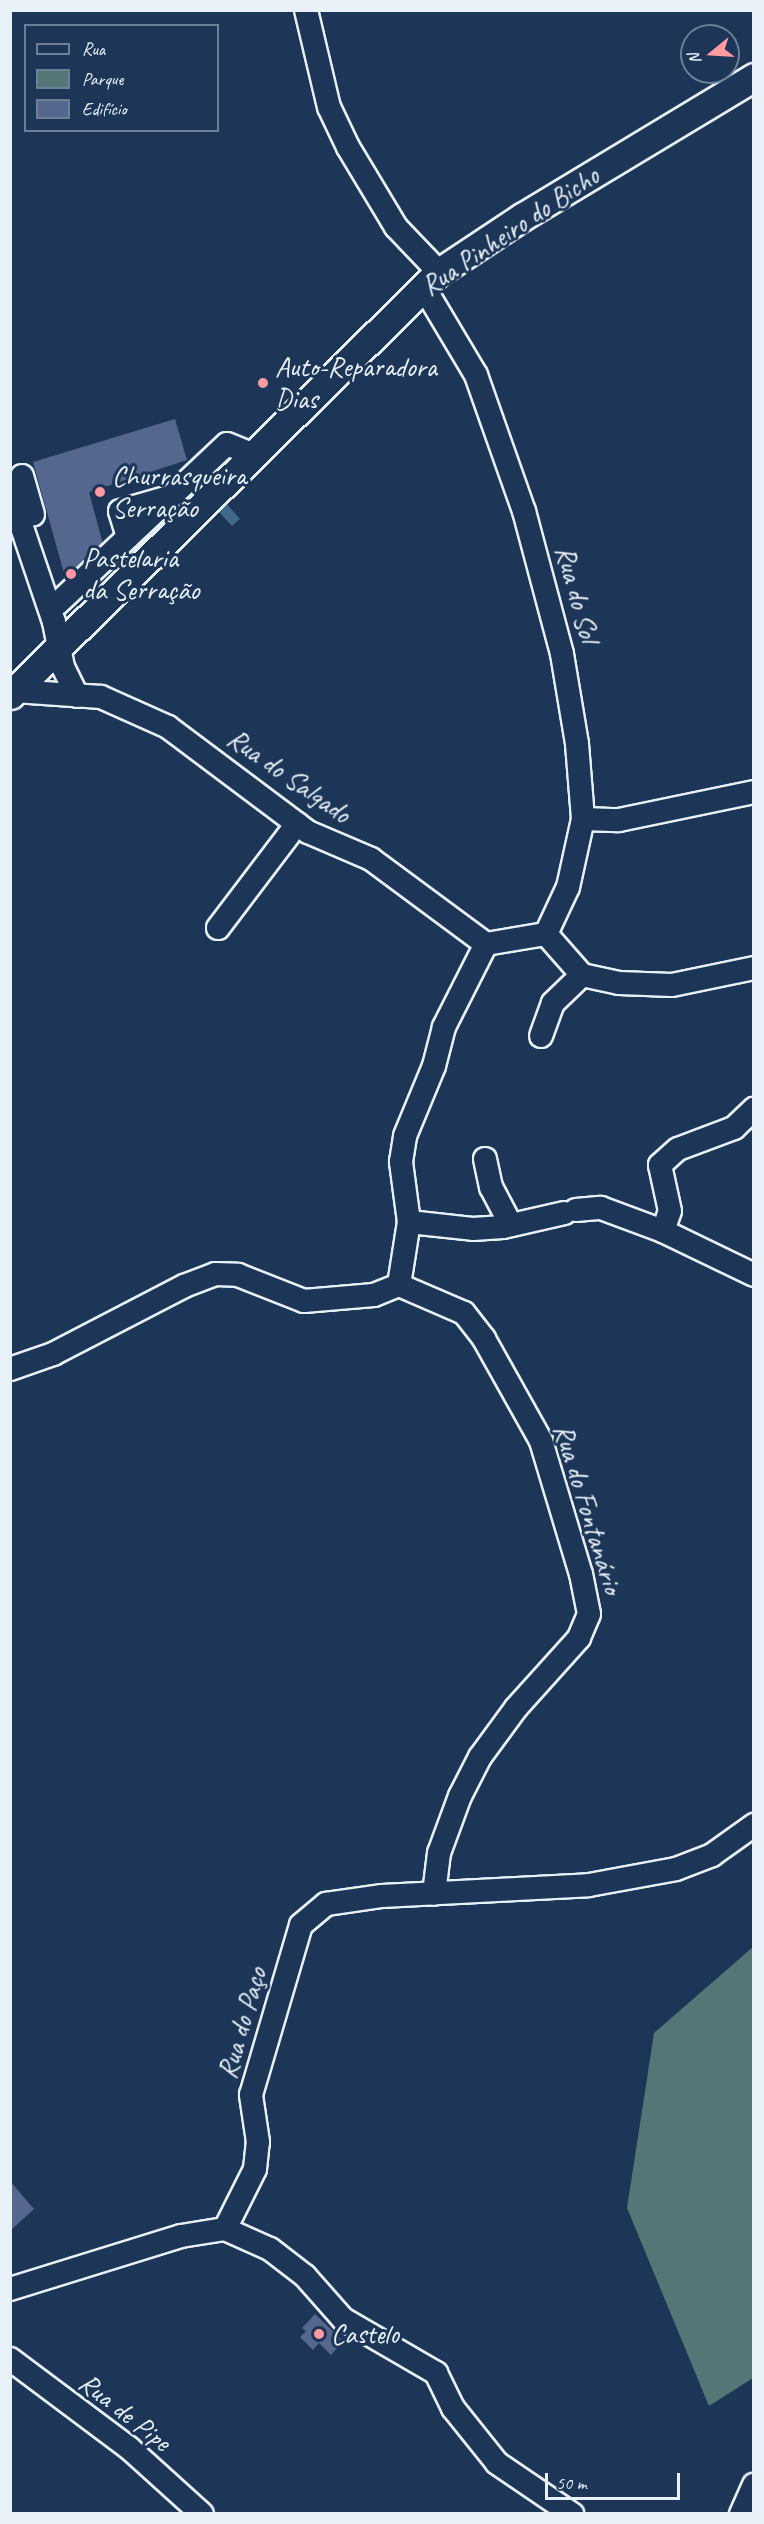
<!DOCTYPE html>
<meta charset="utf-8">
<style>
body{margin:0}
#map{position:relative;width:764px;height:2524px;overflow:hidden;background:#1d3557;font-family:Caveat,sans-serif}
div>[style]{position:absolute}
.green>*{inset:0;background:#547676}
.water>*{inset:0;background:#426889}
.building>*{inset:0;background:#56678f}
.roads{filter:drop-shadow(2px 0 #e8f1f8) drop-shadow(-2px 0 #e8f1f8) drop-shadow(0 2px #e8f1f8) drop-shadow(0 -2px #e8f1f8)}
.minor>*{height:22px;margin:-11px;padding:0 11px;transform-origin:11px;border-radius:11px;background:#1d3557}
.major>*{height:27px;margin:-13.5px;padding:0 13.5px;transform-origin:13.5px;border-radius:13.5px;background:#1d3557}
.dots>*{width:16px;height:16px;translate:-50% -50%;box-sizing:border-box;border:3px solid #1d3557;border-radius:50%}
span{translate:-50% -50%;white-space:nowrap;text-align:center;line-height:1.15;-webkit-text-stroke:6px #1d3557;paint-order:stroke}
.street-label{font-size:28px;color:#e8f1f8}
.poi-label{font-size:28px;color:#e8f1f8}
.left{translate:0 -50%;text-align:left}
.frame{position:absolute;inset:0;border:12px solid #e8f1f8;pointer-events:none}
.legend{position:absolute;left:24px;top:24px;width:195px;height:108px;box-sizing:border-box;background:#1d3557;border:2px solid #6e8097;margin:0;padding:8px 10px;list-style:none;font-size:18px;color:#e8f1f8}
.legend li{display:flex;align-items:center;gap:12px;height:30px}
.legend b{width:30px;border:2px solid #6e8097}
.north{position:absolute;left:680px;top:24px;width:60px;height:60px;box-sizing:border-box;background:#1d3557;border:2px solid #6e8097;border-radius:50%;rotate:252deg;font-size:16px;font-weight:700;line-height:24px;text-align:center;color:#e8f1f8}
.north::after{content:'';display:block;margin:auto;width:21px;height:27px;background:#ff9aa2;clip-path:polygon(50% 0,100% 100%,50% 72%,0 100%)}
.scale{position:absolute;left:545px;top:2473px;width:135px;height:27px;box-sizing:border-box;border:3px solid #e8f1f8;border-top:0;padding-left:8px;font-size:18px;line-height:21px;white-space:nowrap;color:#e8f1f8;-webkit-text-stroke:4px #1d3557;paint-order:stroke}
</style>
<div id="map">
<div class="green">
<i style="clip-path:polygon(753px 1947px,753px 2378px,709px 2406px,627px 2208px,654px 2033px)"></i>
</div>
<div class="water">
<i style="clip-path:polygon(226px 503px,240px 519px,232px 526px,218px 511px)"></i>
</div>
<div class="building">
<i style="clip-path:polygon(175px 419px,187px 460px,89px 492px,104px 548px,67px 584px,33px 462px)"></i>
<i style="clip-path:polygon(10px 2181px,34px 2209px,10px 2231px)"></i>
<i style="clip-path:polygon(315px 2314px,343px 2341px,331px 2355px,319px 2343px,313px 2350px,300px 2337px,306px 2331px,302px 2328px)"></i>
</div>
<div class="roads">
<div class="minor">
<i style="left:306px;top:10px;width:100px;rotate:76.7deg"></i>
<i style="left:329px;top:107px;width:44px;rotate:64.6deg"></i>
<i style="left:348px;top:147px;width:93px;rotate:59deg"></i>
<i style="left:396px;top:227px;width:62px;rotate:46.3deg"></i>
<i style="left:423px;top:286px;width:104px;rotate:59.2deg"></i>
<i style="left:476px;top:375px;width:144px;rotate:70.6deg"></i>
<i style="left:524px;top:511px;width:148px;rotate:75.1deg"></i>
<i style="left:562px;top:654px;width:91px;rotate:80.5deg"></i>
<i style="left:577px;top:744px;width:75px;rotate:85.4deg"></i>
<i style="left:583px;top:819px;width:70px;rotate:102.4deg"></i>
<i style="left:568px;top:887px;width:52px;rotate:115.1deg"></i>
<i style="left:22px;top:476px;width:40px;rotate:74deg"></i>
<i style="left:10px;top:492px;width:137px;rotate:71.3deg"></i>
<i style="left:54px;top:622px;width:46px;rotate:78.7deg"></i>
<i style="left:63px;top:667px;width:32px;rotate:64deg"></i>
<i style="left:128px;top:537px;width:27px;rotate:-107deg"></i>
<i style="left:120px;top:511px;width:48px;rotate:-15.8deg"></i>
<i style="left:57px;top:604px;width:233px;rotate:-43.3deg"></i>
<i style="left:227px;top:444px;width:27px;rotate:22deg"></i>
<i style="left:15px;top:691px;width:86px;rotate:4deg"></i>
<i style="left:101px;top:697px;width:73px;rotate:24.1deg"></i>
<i style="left:168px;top:727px;width:175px;rotate:36.9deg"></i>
<i style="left:308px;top:832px;width:69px;rotate:23.2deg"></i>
<i style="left:371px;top:859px;width:143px;rotate:36.5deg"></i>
<i style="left:583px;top:819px;width:36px;rotate:2deg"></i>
<i style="left:619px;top:820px;width:138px;rotate:-11.7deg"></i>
<i style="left:218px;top:928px;width:131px;rotate:-52.8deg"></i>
<i style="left:486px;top:944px;width:61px;rotate:-9.5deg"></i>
<i style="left:546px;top:934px;width:55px;rotate:48.7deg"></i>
<i style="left:582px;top:975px;width:38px;rotate:12deg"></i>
<i style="left:619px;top:983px;width:53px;rotate:2.2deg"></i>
<i style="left:672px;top:985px;width:84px;rotate:-11.7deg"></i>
<i style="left:541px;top:1036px;width:35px;rotate:-70deg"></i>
<i style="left:553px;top:1003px;width:40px;rotate:-44deg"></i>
<i style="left:485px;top:1159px;width:29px;rotate:78deg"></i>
<i style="left:491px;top:1187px;width:43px;rotate:62.2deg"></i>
<i style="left:576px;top:1210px;width:25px;rotate:-5deg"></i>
<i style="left:601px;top:1208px;width:66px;rotate:20.4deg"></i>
<i style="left:663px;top:1231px;width:101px;rotate:25.8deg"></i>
<i style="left:409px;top:1222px;width:64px;rotate:6.2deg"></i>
<i style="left:473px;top:1229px;width:30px;rotate:-4deg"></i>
<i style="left:503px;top:1227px;width:63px;rotate:-12.9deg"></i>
<i style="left:663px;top:1231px;width:21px;rotate:-71deg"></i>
<i style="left:670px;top:1211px;width:47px;rotate:-102.3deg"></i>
<i style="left:660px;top:1165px;width:24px;rotate:-42deg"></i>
<i style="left:678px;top:1149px;width:60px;rotate:-20.6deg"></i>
<i style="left:734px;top:1128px;width:28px;rotate:-44deg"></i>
<i style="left:399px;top:1285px;width:64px;rotate:-81deg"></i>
<i style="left:409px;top:1222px;width:61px;rotate:-97.6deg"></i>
<i style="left:401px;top:1162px;width:26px;rotate:-81deg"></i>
<i style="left:405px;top:1136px;width:76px;rotate:-67.5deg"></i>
<i style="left:434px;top:1066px;width:40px;rotate:-75.6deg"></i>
<i style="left:444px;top:1027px;width:93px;rotate:-63.2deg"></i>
<i style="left:10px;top:1369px;width:46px;rotate:-19.2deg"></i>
<i style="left:53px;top:1354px;width:148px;rotate:-27.4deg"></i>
<i style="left:184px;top:1286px;width:33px;rotate:-21deg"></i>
<i style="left:215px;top:1274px;width:23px;rotate:2deg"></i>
<i style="left:238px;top:1275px;width:71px;rotate:21.5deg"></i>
<i style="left:304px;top:1301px;width:70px;rotate:-4.9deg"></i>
<i style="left:374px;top:1295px;width:27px;rotate:-22deg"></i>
<i style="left:399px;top:1285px;width:71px;rotate:23.3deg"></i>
<i style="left:464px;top:1313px;width:33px;rotate:52deg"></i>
<i style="left:484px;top:1339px;width:117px;rotate:60.8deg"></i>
<i style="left:541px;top:1441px;width:139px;rotate:73.3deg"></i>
<i style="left:581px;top:1574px;width:41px;rotate:78.7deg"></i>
<i style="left:589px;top:1614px;width:26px;rotate:113deg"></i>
<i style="left:579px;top:1638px;width:94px;rotate:132deg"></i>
<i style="left:516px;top:1708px;width:61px;rotate:126.3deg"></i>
<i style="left:480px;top:1757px;width:44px;rotate:117.1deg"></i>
<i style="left:460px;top:1796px;width:61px;rotate:110.2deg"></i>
<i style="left:439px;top:1853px;width:41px;rotate:97deg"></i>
<i style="left:225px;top:2229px;width:49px;rotate:24deg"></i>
<i style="left:270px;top:2249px;width:44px;rotate:37.6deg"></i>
<i style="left:305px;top:2276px;width:57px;rotate:48.5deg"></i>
<i style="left:343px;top:2319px;width:108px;rotate:30.1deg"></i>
<i style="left:436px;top:2373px;width:39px;rotate:64deg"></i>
<i style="left:453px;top:2408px;width:70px;rotate:51.3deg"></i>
<i style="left:497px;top:2463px;width:91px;rotate:34.2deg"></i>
<i style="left:10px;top:2289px;width:179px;rotate:-17.2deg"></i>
<i style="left:181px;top:2236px;width:45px;rotate:-9deg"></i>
<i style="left:225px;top:2229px;width:67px;rotate:-63.4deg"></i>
<i style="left:255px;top:2169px;width:27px;rotate:-84deg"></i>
<i style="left:258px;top:2142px;width:48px;rotate:-98.5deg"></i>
<i style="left:251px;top:2095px;width:177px;rotate:-73.6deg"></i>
<i style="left:301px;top:1925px;width:33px;rotate:-40deg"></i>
<i style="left:326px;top:1904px;width:57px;rotate:-8.1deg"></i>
<i style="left:382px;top:1896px;width:207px;rotate:-3deg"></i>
<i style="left:589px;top:1885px;width:88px;rotate:-10.4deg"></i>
<i style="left:676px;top:1869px;width:39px;rotate:-21deg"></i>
<i style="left:712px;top:1855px;width:52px;rotate:-35.5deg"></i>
<i style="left:10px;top:2359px;width:149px;rotate:36.8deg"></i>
<i style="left:129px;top:2448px;width:98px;rotate:42.1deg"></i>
<i style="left:741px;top:2514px;width:32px;rotate:-66deg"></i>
</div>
<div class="major">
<i style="left:10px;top:695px;width:602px;rotate:-44.6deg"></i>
<i style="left:439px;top:272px;width:100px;rotate:-33.5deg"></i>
<i style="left:522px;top:217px;width:271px;rotate:-31.1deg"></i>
</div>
</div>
<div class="dots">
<i style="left:263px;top:383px;background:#ff9aa2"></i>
<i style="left:100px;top:492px;background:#ff9aa2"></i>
<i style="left:71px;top:574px;background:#ff9aa2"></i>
<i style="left:319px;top:2334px;background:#ff9aa2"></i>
</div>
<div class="street-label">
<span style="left:510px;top:231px;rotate:-34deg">Rua Pinheiro do Bicho</span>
<span style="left:577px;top:594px;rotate:75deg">Rua do Sol</span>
<span style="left:289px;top:776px;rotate:35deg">Rua do Salgado</span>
<span style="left:588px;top:1509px;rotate:73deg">Rua do Fontanário</span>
<span style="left:242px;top:2023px;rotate:-74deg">Rua do Paço</span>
<span style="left:125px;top:2412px;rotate:38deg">Rua de Pipe</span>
</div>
<div class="poi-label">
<span class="left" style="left:275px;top:383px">Auto-Reparadora<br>Dias</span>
<span class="left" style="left:112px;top:492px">Churrasqueira<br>Serração</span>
<span class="left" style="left:83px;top:574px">Pastelaria<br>da Serração</span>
<span class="left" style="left:331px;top:2334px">Castelo</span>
</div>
<div class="frame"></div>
<ul class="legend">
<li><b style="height:8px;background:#1d3557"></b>Rua</li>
<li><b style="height:16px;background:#547676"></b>Parque</li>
<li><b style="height:16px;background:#56678f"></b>Edifício</li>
</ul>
<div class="north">N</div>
<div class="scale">50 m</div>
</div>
